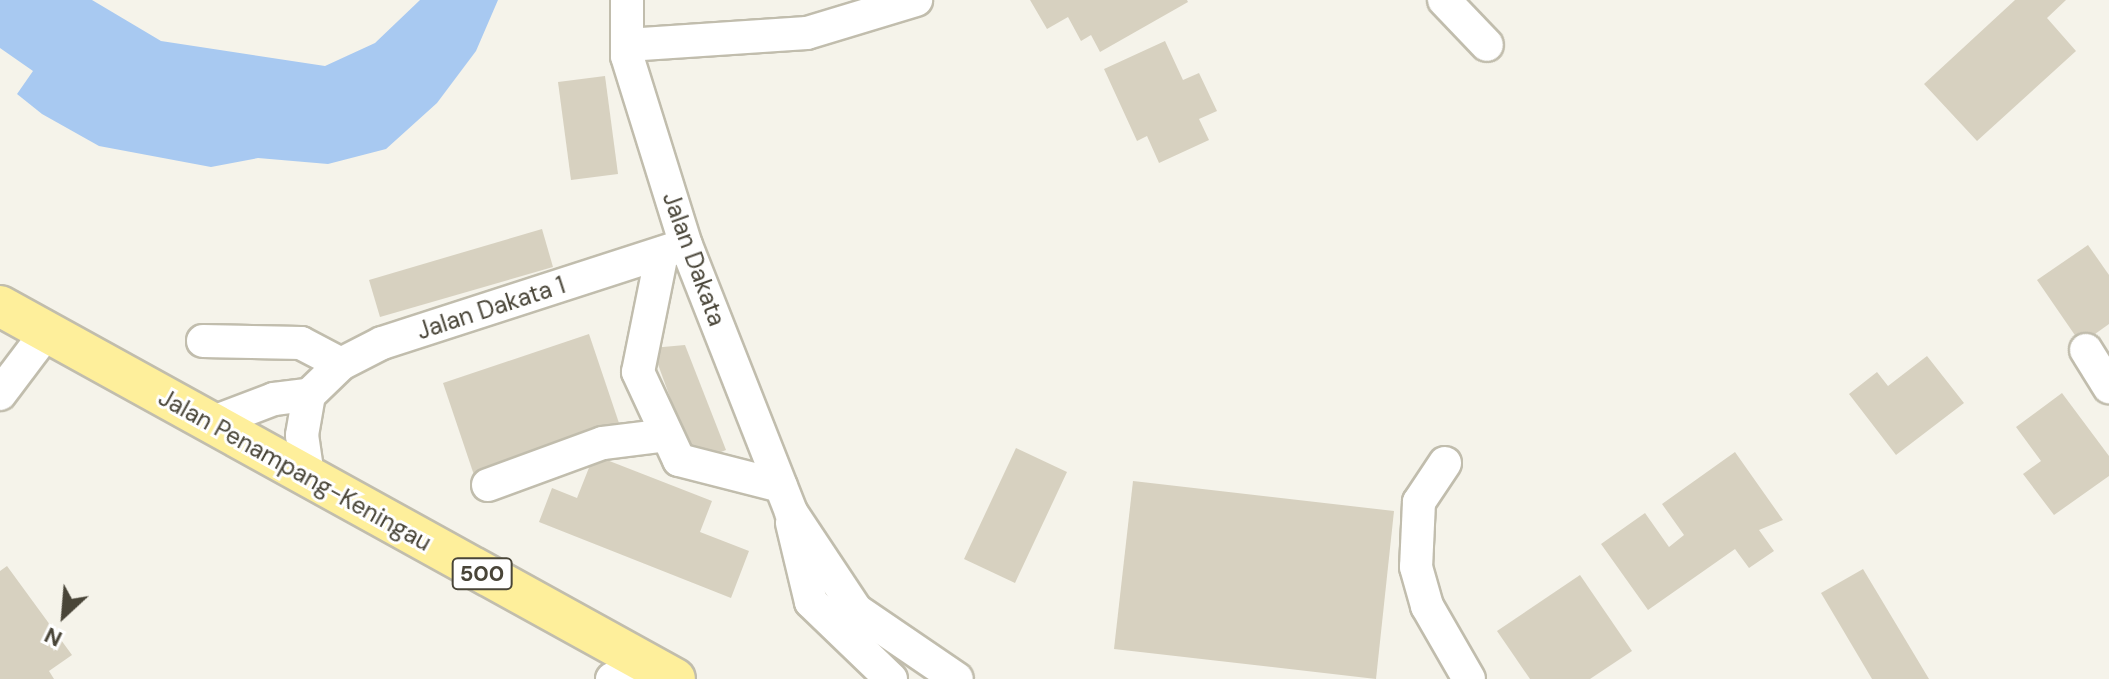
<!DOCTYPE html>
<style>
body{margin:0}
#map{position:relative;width:2109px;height:679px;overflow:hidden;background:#f5f3ea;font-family:"DM Sans",sans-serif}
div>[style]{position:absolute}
.water>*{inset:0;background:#a8c9f1}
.building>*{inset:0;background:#d7d1c0}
.roads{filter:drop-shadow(2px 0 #c1bdad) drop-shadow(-2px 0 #c1bdad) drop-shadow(0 2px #c1bdad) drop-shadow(0 -2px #c1bdad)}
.minor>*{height:32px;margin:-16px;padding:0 16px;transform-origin:16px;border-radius:16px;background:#fff}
.major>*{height:40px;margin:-20px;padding:0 20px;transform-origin:20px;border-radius:20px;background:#feef9b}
span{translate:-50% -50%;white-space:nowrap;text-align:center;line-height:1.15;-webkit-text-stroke:6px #fff;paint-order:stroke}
.shield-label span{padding:2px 6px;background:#fff;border:2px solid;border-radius:6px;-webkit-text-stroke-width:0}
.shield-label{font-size:22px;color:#494538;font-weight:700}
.street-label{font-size:24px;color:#494538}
.north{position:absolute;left:24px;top:575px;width:80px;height:80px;-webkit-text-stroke:6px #fff;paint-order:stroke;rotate:206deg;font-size:22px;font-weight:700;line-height:32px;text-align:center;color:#494538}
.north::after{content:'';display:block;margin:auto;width:28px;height:36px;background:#494538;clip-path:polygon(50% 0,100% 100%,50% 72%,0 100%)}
</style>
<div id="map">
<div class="water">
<i style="clip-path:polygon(0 0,92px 0,161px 41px,325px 66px,375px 43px,420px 0,498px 0,476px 51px,437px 103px,386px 149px,328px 164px,258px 158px,211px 167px,99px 146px,42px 114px,17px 94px,33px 71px,0 48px)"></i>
</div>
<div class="building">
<i style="clip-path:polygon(1030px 0,1187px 0,1188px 2px,1100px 52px,1091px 35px,1081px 41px,1068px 17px,1047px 29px)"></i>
<i style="clip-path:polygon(2015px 0,2066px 0,2047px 18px,2076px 51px,1977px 141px,1924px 84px)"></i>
<i style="clip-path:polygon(1165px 41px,1183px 80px,1199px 73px,1217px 111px,1199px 119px,1209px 140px,1159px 163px,1147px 136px,1137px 141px,1104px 69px)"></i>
<i style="clip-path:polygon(605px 76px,618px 174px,571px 180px,558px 82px)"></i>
<i style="clip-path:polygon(542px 229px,553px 267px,380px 317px,369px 280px)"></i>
<i style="clip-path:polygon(2088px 245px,2109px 275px,2109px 324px,2081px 344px,2037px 280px)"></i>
<i style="clip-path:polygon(589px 334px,621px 429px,475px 478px,443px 383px)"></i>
<i style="clip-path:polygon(685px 345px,726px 450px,694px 463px,652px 348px)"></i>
<i style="clip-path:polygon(1927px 356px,1964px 403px,1896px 455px,1849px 394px,1877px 372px,1888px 386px)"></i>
<i style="clip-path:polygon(2062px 393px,2109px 456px,2109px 476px,2054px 515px,2023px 474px,2041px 461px,2016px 427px)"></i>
<i style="clip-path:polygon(1016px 448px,1067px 472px,1015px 583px,964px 559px)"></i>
<i style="clip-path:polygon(1735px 452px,1783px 520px,1759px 530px,1774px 551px,1749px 568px,1735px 549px,1648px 610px,1601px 544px,1645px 513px,1669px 547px,1684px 535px,1662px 504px)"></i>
<i style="clip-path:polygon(594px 455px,712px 501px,700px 532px,749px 551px,731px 598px,539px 522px,552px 488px,577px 498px)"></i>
<i style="clip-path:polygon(1133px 481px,1394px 511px,1376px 679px,1114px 649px)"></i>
<i style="clip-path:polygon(7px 566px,72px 655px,49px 671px,54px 679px,0 679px,0 571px)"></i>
<i style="clip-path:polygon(1863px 569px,1929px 679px,1872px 679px,1821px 593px)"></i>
<i style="clip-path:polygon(1580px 575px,1632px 651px,1590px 679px,1530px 679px,1497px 631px)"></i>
</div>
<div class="roads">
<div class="minor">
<i style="left:627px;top:0;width:56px;rotate:90deg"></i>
<i style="left:627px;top:56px;width:198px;rotate:72.7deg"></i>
<i style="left:686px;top:245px;width:287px;rotate:68.5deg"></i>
<i style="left:791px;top:512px;width:118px;rotate:56.4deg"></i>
<i style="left:856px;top:610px;width:122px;rotate:34.3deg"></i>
<i style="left:1444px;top:0;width:62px;rotate:46.3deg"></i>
<i style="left:627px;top:45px;width:180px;rotate:-3.8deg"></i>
<i style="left:807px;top:33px;width:114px;rotate:-16.8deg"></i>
<i style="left:662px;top:253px;width:121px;rotate:101.4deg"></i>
<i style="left:638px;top:372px;width:97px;rotate:65deg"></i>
<i style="left:679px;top:460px;width:105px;rotate:14.3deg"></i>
<i style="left:203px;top:341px;width:98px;rotate:1.2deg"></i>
<i style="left:301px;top:343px;width:45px;rotate:27.7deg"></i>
<i style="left:2086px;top:350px;width:44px;rotate:58.1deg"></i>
<i style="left:0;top:394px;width:76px;rotate:-53deg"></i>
<i style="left:211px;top:423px;width:67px;rotate:-20.9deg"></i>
<i style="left:274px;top:399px;width:35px;rotate:-7deg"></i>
<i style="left:1445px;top:463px;width:47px;rotate:123.7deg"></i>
<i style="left:1419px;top:502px;width:65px;rotate:92.6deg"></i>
<i style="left:1416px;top:567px;width:41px;rotate:74.2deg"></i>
<i style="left:1427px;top:606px;width:84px;rotate:60.1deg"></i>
<i style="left:308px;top:476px;width:41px;rotate:-98.3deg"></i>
<i style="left:302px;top:435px;width:41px;rotate:-80.1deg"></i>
<i style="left:309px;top:395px;width:45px;rotate:-44.1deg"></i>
<i style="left:341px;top:364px;width:46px;rotate:-27.1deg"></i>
<i style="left:382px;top:343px;width:319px;rotate:-17.9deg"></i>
<i style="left:488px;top:485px;width:122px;rotate:-20.1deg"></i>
<i style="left:603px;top:443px;width:64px;rotate:-7.1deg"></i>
<i style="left:792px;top:523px;width:81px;rotate:76.5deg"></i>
<i style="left:811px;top:602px;width:111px;rotate:43.9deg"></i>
<i style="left:612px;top:679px;width:45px;rotate:-10.3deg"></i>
</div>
<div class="major">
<i style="left:0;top:306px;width:771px;rotate:28.92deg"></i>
</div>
</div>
<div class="shield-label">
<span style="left:482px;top:574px">500</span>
</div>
<div class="street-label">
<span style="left:694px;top:259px;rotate:70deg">Jalan Dakata</span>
<span style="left:491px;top:308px;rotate:-18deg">Jalan Dakata 1</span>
<span style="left:295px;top:470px;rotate:29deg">Jalan Penampang-Keningau</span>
</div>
<div class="north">N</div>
</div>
